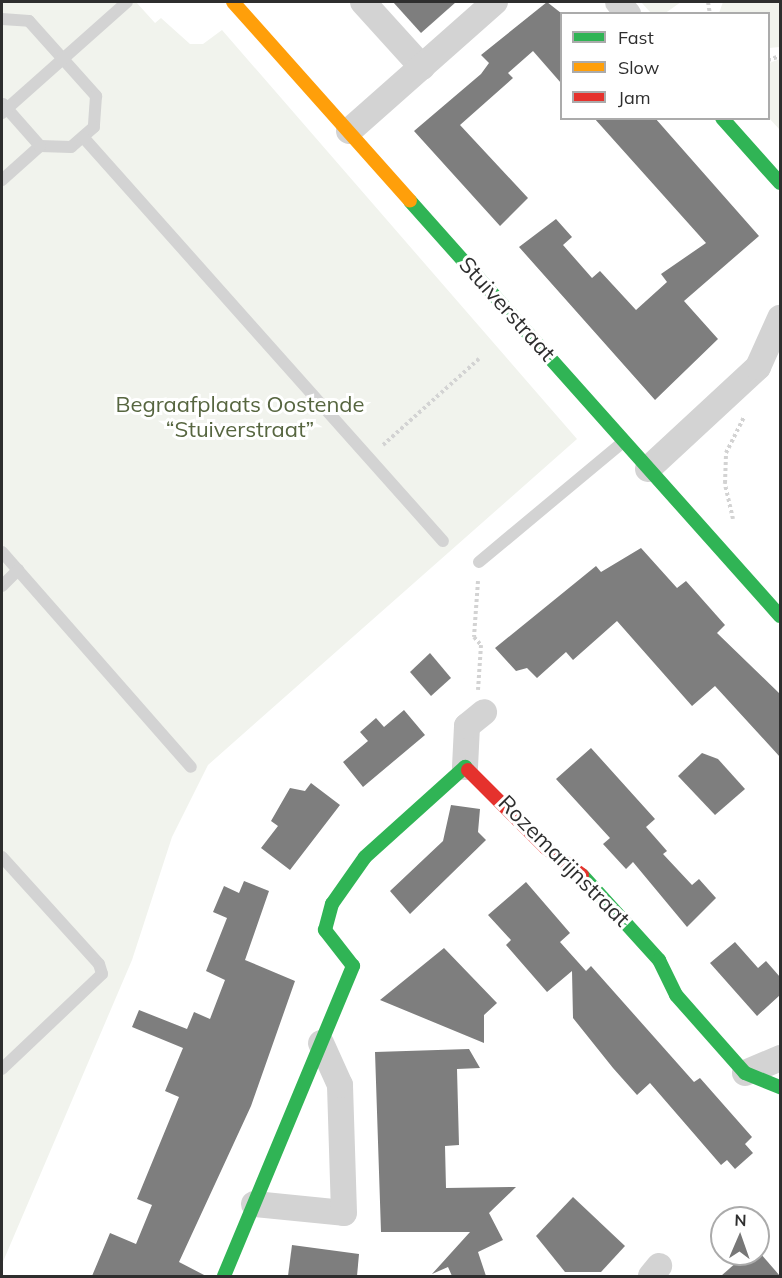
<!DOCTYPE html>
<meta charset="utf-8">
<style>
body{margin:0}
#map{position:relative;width:782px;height:1278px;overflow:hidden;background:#fff;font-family:Mulish,sans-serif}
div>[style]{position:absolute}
.green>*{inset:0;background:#f1f3ed}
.building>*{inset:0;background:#7e7e7e}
.path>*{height:4px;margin-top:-2px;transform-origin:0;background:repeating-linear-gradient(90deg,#d3d3d3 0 3px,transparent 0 6px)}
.lane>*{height:12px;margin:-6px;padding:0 6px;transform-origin:6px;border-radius:6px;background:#d3d3d3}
.street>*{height:26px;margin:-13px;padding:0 13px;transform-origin:13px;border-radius:13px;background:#d3d3d3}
.fast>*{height:14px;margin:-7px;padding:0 7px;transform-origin:7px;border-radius:7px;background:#30b455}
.slow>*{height:14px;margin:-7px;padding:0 7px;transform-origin:7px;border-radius:7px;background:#ff9f0a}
.jam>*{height:14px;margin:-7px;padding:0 7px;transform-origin:7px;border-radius:7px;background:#e5322d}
span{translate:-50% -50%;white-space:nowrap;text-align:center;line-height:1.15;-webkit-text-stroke:6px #fff;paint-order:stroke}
.street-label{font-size:22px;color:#2e2e2e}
.park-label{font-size:22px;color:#576640}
.frame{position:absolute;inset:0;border:3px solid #2e2e2e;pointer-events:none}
.legend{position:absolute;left:560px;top:12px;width:210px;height:108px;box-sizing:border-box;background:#fff;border:2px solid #ababab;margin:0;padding:8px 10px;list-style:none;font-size:18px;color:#2e2e2e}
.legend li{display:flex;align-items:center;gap:12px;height:30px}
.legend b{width:30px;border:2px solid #ababab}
.north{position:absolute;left:710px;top:1206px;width:60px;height:60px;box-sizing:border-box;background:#fff;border:2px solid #ababab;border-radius:50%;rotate:2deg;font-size:16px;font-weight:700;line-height:24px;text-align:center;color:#2e2e2e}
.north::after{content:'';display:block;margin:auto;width:21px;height:27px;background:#777;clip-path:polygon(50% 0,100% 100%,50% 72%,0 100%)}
</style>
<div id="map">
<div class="green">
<i style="clip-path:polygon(2px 2px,136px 2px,155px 23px,161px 18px,190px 44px,203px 44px,222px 30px,577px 439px,208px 765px,172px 837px,132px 960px,2px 1264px)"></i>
<i style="clip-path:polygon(641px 2px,681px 2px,664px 14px,651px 13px)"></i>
<i style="clip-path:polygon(723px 2px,780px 2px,780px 47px,769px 48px,768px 14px,719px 13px)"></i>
<i style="clip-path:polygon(780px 59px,780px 130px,768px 117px,769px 63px)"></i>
</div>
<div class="building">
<i style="clip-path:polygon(393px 2px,456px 2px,421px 33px)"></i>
<i style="clip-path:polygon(547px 2px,561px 13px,561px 83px,533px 51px,508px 73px,513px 78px,460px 125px,528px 198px,500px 226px,414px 131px,481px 74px,489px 63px,481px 55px)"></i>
<i style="clip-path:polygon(594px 118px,655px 118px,759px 236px,684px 301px,718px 339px,655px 400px,519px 247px,556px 219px,572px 237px,563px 245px,592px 278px,600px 271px,636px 310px,667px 282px,661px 274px,706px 243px)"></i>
<i style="clip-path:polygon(641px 548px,677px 588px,686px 581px,725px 625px,717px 633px,780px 694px,780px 757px,715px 686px,692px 706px,617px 621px,573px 660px,566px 652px,537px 678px,527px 668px,516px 671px,495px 648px,596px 566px,601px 572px)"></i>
<i style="clip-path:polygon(430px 653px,451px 678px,431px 696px,410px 672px)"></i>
<i style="clip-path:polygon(404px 710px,425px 735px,363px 787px,343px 762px,368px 741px,360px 732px,376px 718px,384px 727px)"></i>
<i style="clip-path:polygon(591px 748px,655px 819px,646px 827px,667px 851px,663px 854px,692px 885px,699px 879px,716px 898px,687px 927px,633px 862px,626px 869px,603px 844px,610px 838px,556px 779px)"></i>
<i style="clip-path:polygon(702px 753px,718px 759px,745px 789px,715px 815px,678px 776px)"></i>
<i style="clip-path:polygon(311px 783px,340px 805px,290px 870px,261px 848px,278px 826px,271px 821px,290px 788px,305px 791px)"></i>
<i style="clip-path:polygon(451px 805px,480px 809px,478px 832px,486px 840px,410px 914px,390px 891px,443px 841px)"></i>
<i style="clip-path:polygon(244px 881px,269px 891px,245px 960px,295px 981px,251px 1106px,179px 1262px,206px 1276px,92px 1276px,110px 1233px,136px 1244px,152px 1205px,137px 1199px,179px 1097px,165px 1091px,183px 1048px,132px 1027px,139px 1010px,187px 1029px,194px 1012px,210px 1019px,225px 980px,206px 971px,227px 918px,213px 912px,224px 886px,239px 893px)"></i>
<i style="clip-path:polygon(526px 882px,570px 933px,560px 942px,586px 971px,591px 966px,694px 1082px,700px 1078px,752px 1137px,745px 1144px,753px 1153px,735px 1169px,727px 1160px,721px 1165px,650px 1083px,637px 1095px,613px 1068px,573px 1018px,572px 971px,547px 992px,506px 945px,511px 940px,488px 915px)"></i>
<i style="clip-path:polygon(735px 942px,758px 968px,766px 961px,780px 977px,780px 995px,757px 1016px,710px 963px)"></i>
<i style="clip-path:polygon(444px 948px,497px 1003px,484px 1015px,484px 1043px,380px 1000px)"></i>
<i style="clip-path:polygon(469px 1049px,480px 1068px,457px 1069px,459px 1145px,445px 1146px,446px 1188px,516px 1187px,489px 1213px,503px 1240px,478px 1252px,486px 1276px,452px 1276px,448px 1267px,432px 1274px,470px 1232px,381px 1232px,375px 1052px)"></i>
<i style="clip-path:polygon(573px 1197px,625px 1246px,601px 1272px,565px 1272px,536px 1236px)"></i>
<i style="clip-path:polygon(292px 1245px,359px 1254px,357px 1276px,288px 1276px)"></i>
<i style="clip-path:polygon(746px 1254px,761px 1254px,780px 1276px,721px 1276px)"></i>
</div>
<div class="path">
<i style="left:708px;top:2px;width:12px;rotate:81deg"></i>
<i style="left:768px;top:60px;width:13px;rotate:-18deg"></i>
<i style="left:383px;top:445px;width:129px;rotate:-41.9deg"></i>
<i style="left:733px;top:519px;width:37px;rotate:-103deg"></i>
<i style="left:725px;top:483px;width:30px;rotate:-88deg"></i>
<i style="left:726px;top:453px;width:40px;rotate:-63.4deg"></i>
<i style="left:478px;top:581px;width:56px;rotate:94.1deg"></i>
<i style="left:474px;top:637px;width:11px;rotate:49deg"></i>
<i style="left:481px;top:645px;width:45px;rotate:93.8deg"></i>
</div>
<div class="lane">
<i style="left:2px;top:19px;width:27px;rotate:4deg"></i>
<i style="left:29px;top:21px;width:101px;rotate:48.2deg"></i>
<i style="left:96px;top:96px;width:31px;rotate:94deg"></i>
<i style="left:94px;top:127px;width:30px;rotate:139deg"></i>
<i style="left:71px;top:147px;width:31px;rotate:-178deg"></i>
<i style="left:40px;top:146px;width:51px;rotate:138.2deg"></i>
<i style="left:3px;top:104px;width:56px;rotate:48.6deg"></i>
<i style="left:2px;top:113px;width:167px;rotate:-41.6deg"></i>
<i style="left:83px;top:137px;width:541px;rotate:48.3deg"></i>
<i style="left:2px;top:552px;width:286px;rotate:48.7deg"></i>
<i style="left:479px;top:562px;width:187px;rotate:-39.8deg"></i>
<i style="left:2px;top:586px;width:23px;rotate:-45deg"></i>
<i style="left:2px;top:857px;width:144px;rotate:47.8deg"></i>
<i style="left:99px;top:964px;width:10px;rotate:73deg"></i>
<i style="left:102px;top:974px;width:138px;rotate:136.5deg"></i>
</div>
<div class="street">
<i style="left:363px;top:2px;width:88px;rotate:47.8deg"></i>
<i style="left:618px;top:2px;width:16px;rotate:50deg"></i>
<i style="left:349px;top:131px;width:195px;rotate:-41.5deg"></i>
<i style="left:648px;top:469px;width:150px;rotate:-42.8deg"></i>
<i style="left:758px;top:367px;width:54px;rotate:-65.8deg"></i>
<i style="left:465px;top:767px;width:41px;rotate:-87.2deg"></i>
<i style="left:467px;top:726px;width:22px;rotate:-39deg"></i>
<i style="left:745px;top:1073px;width:38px;rotate:-23deg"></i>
<i style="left:254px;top:1204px;width:90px;rotate:5.7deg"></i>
<i style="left:344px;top:1213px;width:128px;rotate:-91.8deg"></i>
<i style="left:340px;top:1085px;width:46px;rotate:-114.3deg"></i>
<i style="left:651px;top:1276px;width:13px;rotate:-51deg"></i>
</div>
<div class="fast">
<i style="left:722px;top:118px;width:87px;rotate:48.3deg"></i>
<i style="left:410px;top:201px;width:556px;rotate:48.28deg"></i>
<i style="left:582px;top:875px;width:115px;rotate:47.8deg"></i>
<i style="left:659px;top:960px;width:39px;rotate:64deg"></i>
<i style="left:676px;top:995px;width:104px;rotate:48.5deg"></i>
<i style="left:745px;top:1073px;width:38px;rotate:22deg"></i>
<i style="left:224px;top:1276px;width:336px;rotate:-67.4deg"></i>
<i style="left:353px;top:966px;width:46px;rotate:-127.9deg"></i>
<i style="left:325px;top:930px;width:27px;rotate:-75deg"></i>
<i style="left:332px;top:904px;width:57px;rotate:-54.9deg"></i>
<i style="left:365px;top:857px;width:135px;rotate:-42deg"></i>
<i style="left:465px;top:767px;width:4px;rotate:45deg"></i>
</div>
<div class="slow">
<i style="left:233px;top:2px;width:266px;rotate:48.3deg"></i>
</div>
<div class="jam">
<i style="left:468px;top:770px;width:110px;rotate:45deg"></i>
<i style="left:546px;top:848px;width:45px;rotate:36.9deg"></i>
</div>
<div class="street-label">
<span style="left:507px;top:309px;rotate:48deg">Stuiverstraat</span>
<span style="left:564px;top:861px;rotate:45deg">Rozemarijnstraat</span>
</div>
<div class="park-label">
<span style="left:240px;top:417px">Begraafplaats Oostende<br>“Stuiverstraat”</span>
</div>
<div class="frame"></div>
<ul class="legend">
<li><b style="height:8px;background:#30b455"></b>Fast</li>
<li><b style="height:8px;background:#ff9f0a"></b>Slow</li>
<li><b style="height:8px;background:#e5322d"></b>Jam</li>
</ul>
<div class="north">N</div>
</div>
